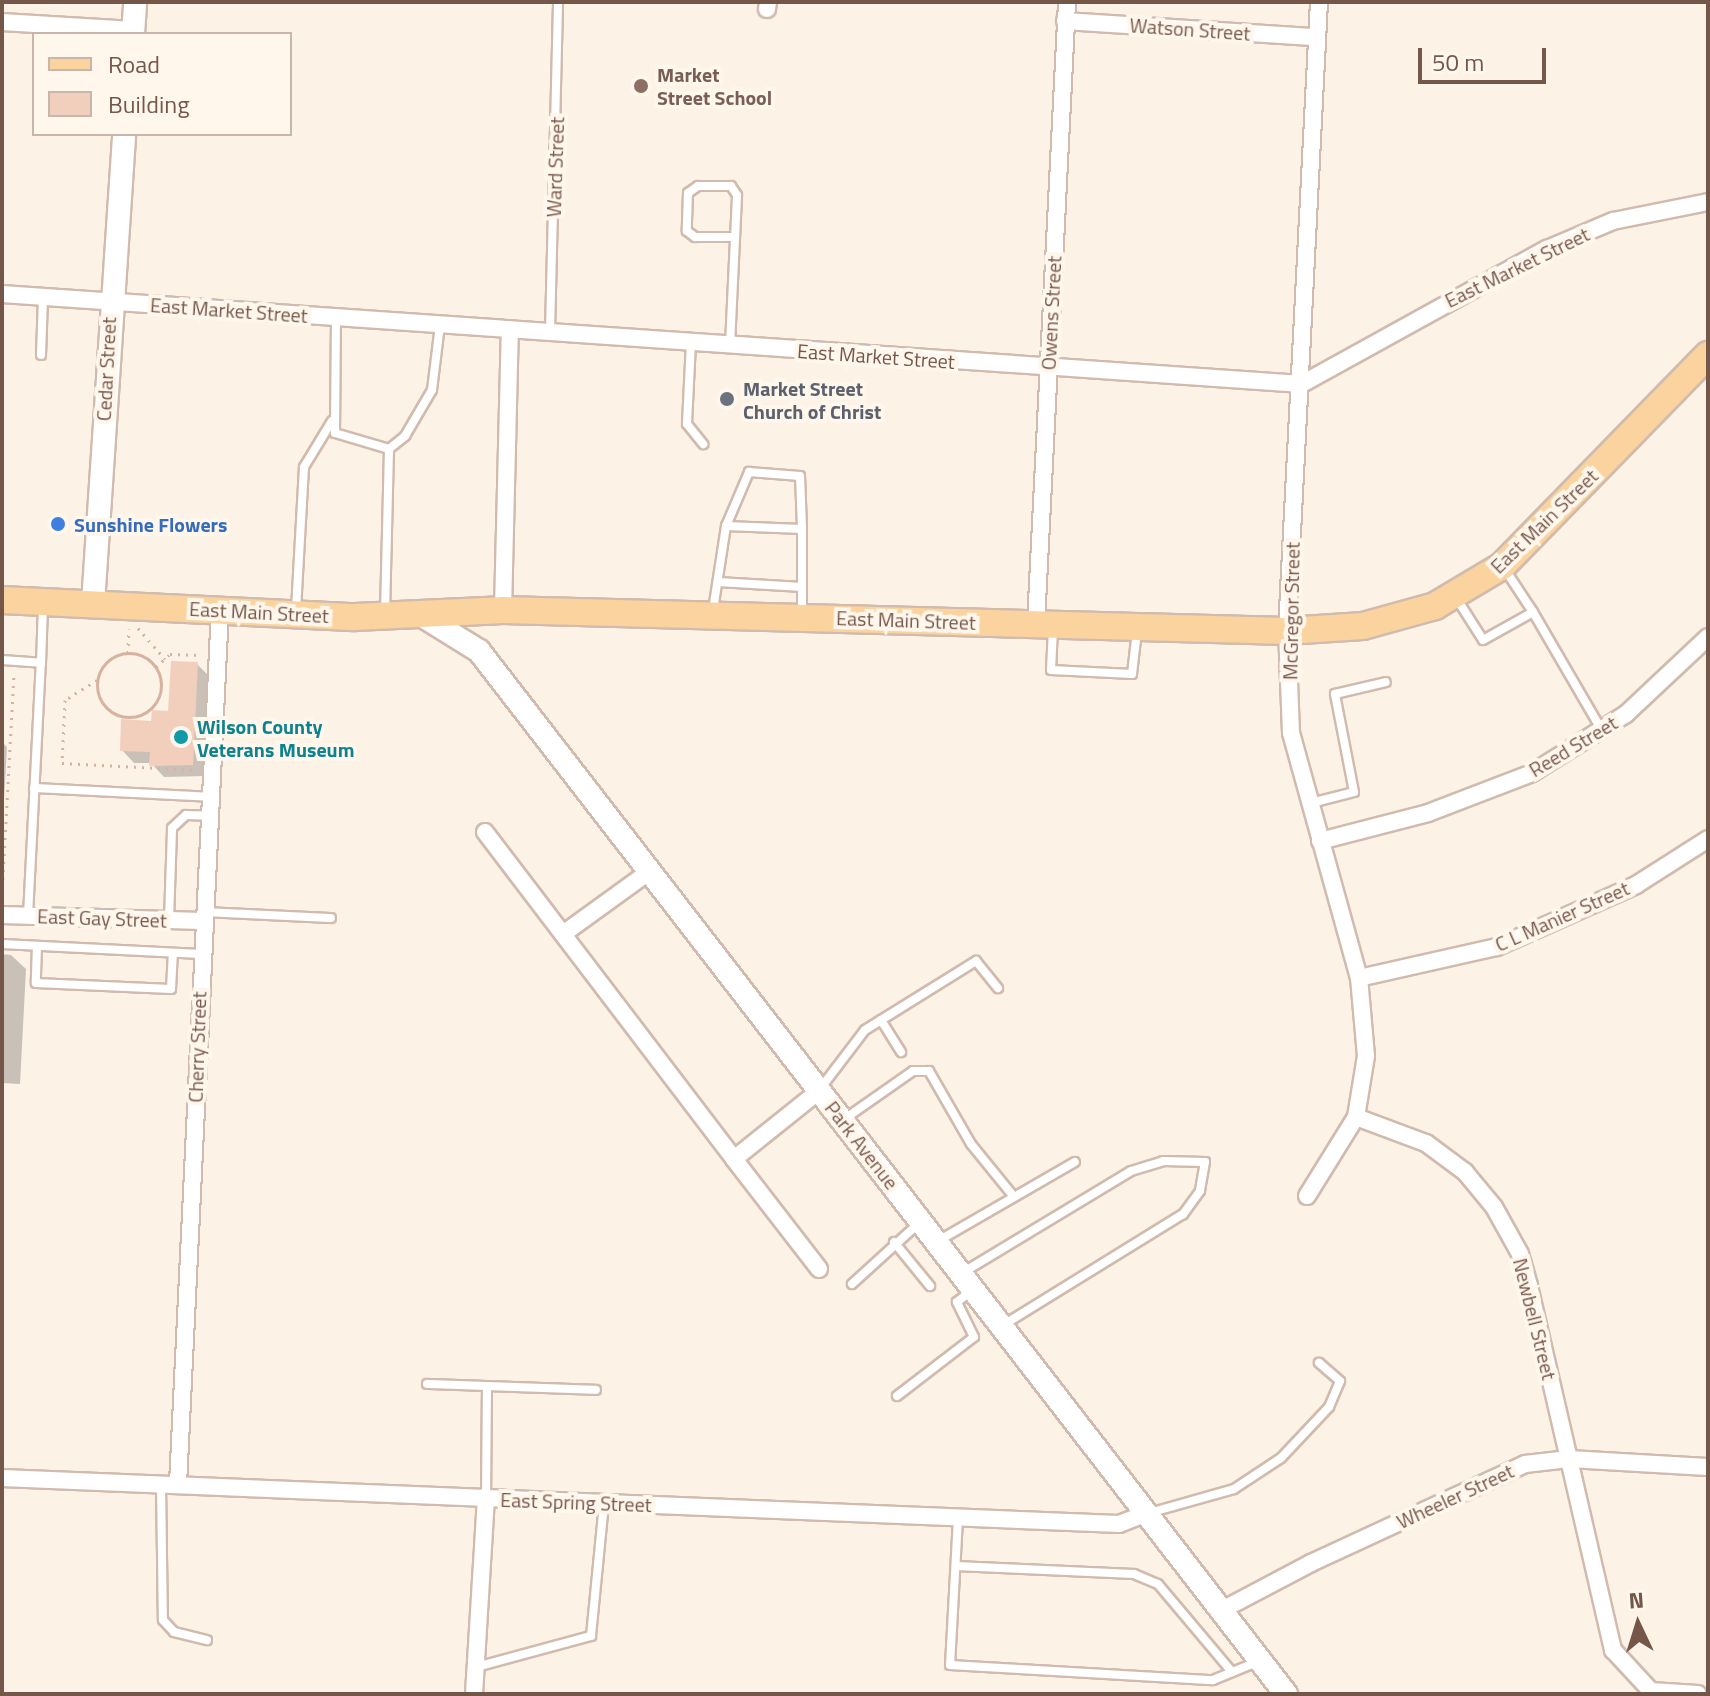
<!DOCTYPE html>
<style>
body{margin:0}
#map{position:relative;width:1710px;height:1696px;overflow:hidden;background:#fcf2e5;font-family:"Titillium Web",sans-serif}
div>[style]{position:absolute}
.shadow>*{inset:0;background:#0003}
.building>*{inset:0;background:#f2cfbd}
.path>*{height:3px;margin-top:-1.5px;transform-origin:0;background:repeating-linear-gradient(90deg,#d7b2a0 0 2px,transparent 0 8px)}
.path>.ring{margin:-1.5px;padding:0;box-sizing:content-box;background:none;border:3px solid #d7b2a0;border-radius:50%}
.roads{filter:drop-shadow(2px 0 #d0bbae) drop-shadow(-2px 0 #d0bbae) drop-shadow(0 2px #d0bbae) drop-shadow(0 -2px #d0bbae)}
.lane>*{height:8px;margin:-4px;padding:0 4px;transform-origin:4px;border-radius:4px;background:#fff}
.street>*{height:16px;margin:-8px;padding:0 8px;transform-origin:8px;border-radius:8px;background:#fff}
.secondary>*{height:22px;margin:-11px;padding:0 11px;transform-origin:11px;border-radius:11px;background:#fff}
.primary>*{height:26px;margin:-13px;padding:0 13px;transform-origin:13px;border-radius:13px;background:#fad39e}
.dots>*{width:22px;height:22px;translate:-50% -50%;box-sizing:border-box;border:4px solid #fff6ec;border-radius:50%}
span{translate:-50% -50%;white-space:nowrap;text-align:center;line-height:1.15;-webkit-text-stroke:8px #fff6ec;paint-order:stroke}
.street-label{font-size:20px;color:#75574a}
.education-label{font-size:20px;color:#785e54;font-weight:700}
.left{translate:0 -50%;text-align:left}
.worship-label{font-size:20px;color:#5b616d;font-weight:700}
.shop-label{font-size:20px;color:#366cbe;font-weight:700}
.culture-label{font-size:20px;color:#0d838f;font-weight:700}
.frame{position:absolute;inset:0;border:4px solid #75574a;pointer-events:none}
.legend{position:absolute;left:32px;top:32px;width:260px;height:104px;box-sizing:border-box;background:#fff6ec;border:2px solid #c8b6ab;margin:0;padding:10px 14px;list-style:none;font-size:24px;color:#75574a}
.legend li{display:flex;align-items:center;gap:16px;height:40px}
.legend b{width:40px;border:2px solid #c8b6ab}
.north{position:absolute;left:1598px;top:1584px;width:80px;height:80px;-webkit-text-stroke:6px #fff6ec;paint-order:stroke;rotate:356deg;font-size:22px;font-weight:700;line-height:32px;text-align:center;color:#75574a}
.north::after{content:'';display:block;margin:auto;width:28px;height:36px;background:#75574a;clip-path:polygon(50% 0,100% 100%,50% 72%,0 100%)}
.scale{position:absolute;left:1418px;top:48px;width:128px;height:36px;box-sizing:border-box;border:4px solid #75574a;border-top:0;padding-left:10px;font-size:24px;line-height:28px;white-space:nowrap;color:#75574a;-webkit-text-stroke:6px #fff6ec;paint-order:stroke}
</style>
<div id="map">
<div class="shadow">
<i style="clip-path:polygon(197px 664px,209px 676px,205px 776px,164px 777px,151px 763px,134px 763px,122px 750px,170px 713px)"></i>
<i style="clip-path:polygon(2px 742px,7px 747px,3px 818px,2px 818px)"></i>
<i style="clip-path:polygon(2px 954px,11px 955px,26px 969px,20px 1084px,2px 1083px)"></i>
</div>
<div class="building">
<i style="clip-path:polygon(171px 661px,198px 662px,193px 765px,149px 766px,150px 752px,120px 751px,121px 719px,151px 721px,152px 710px,168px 711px)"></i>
</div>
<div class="path">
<i style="left:138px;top:628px;width:41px;rotate:48.9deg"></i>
<i style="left:128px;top:653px;width:24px;rotate:-88deg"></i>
<i class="ring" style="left:97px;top:653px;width:61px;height:61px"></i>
<i style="left:156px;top:667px;width:19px;rotate:-43deg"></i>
<i style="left:170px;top:654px;width:32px;rotate:2deg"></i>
<i style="left:97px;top:680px;width:38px;rotate:148deg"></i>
<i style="left:65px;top:700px;width:63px;rotate:92.7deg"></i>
<i style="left:62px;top:763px;width:135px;rotate:3deg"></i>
<i style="left:2px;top:895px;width:221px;rotate:-86.9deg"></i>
</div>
<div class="roads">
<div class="lane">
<i style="left:336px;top:317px;width:116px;rotate:90.5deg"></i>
<i style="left:335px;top:433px;width:56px;rotate:16.5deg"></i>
<i style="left:389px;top:449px;width:21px;rotate:-39deg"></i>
<i style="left:405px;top:436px;width:53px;rotate:-59.6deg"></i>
<i style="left:432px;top:390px;width:65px;rotate:-83deg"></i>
<i style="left:550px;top:332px;width:330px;rotate:-88.6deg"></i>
<i style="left:691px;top:342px;width:82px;rotate:92.8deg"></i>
<i style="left:687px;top:424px;width:26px;rotate:51deg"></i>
<i style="left:730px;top:345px;width:150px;rotate:-87.3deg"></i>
<i style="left:737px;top:195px;width:11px;rotate:-124deg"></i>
<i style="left:731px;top:186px;width:33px;rotate:180deg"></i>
<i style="left:698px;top:186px;width:12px;rotate:145deg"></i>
<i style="left:688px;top:193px;width:38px;rotate:92deg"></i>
<i style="left:687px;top:231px;width:10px;rotate:37deg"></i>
<i style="left:695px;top:237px;width:39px"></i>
<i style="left:41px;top:355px;width:57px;rotate:-88deg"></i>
<i style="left:726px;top:526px;width:59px;rotate:-66.9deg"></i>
<i style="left:749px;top:472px;width:51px;rotate:4.5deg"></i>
<i style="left:800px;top:476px;width:53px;rotate:87.8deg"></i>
<i style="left:718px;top:582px;width:84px;rotate:3.4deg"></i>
<i style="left:1455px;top:596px;width:52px;rotate:57.5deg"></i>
<i style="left:1483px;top:640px;width:57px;rotate:-29.2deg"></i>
<i style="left:1533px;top:612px;width:53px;rotate:-123.4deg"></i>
<i style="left:296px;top:610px;width:143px;rotate:-86.8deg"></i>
<i style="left:304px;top:467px;width:54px;rotate:-58.7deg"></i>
<i style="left:713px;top:610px;width:85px;rotate:-81.2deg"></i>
<i style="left:726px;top:526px;width:76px;rotate:2.3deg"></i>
<i style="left:802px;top:529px;width:85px;rotate:90deg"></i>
<i style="left:1533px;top:612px;width:135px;rotate:59.8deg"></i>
<i style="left:385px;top:613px;width:164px;rotate:-88.6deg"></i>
<i style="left:1053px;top:629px;width:41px;rotate:92.8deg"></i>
<i style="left:1051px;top:670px;width:81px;rotate:2.8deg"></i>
<i style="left:1132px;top:674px;width:43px;rotate:-83.4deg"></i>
<i style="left:2px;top:660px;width:39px;rotate:4deg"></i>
<i style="left:41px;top:663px;width:56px;rotate:-88deg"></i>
<i style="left:34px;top:788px;width:176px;rotate:2.9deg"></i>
<i style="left:1311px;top:803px;width:44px;rotate:-14.3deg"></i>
<i style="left:1354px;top:792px;width:100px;rotate:-101deg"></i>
<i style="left:1335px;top:694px;width:52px;rotate:-13.2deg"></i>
<i style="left:203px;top:912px;width:128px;rotate:2.7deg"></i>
<i style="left:28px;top:916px;width:253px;rotate:-87.1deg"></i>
<i style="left:169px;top:920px;width:92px;rotate:-88.1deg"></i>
<i style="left:172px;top:828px;width:19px;rotate:-43deg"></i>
<i style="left:186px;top:815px;width:23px;rotate:2deg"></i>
<i style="left:2px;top:944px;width:199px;rotate:2.9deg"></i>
<i style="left:37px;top:946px;width:37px;rotate:92deg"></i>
<i style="left:36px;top:983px;width:135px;rotate:2.5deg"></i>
<i style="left:171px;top:989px;width:36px;rotate:-87deg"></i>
<i style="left:881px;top:1020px;width:38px;rotate:58deg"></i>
<i style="left:820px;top:1089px;width:74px;rotate:-52.7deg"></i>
<i style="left:865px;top:1030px;width:131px;rotate:-31.9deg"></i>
<i style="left:976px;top:961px;width:35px;rotate:51deg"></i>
<i style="left:843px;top:1120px;width:85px;rotate:-35deg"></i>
<i style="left:913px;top:1071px;width:16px"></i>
<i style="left:929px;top:1071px;width:84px;rotate:60.1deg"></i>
<i style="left:971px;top:1144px;width:68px;rotate:50.9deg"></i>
<i style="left:938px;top:1241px;width:158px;rotate:-30deg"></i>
<i style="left:894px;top:1242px;width:57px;rotate:50.7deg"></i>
<i style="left:962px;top:1273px;width:197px;rotate:-31.1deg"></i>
<i style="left:1131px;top:1171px;width:34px;rotate:-17deg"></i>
<i style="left:1163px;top:1161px;width:42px;rotate:1.4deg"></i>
<i style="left:1205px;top:1162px;width:29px;rotate:100deg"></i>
<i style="left:1200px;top:1191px;width:29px;rotate:126deg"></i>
<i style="left:1183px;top:1214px;width:211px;rotate:148.3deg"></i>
<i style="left:852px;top:1284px;width:91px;rotate:-42.3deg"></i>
<i style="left:427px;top:1384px;width:169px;rotate:2deg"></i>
<i style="left:897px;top:1396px;width:97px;rotate:-37.5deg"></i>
<i style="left:974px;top:1337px;width:39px;rotate:-116deg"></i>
<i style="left:957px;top:1302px;width:16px;rotate:-38deg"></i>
<i style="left:161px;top:1484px;width:136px;rotate:89.2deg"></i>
<i style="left:163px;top:1620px;width:16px;rotate:47deg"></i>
<i style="left:174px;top:1632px;width:34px;rotate:14deg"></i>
<i style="left:486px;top:1498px;width:112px;rotate:-89.5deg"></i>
<i style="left:1149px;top:1513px;width:88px;rotate:-15.8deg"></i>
<i style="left:1234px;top:1489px;width:56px;rotate:-33.4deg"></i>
<i style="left:1281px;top:1458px;width:70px;rotate:-46.7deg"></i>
<i style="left:1329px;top:1407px;width:28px;rotate:-67deg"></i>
<i style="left:1340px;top:1381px;width:28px;rotate:-139deg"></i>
<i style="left:958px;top:1518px;width:147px;rotate:93.1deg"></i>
<i style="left:950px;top:1665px;width:263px;rotate:3.3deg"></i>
<i style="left:1213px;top:1680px;width:50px;rotate:-22.4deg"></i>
<i style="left:956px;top:1566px;width:178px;rotate:2.6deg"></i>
<i style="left:1134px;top:1574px;width:26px;rotate:23deg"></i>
<i style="left:1158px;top:1584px;width:115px;rotate:49.9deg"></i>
<i style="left:476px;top:1667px;width:119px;rotate:-15.1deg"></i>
<i style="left:591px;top:1636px;width:134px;rotate:-84.4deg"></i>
</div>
<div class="street">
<i style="left:767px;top:9px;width:7px;rotate:-82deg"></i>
<i style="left:1065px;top:21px;width:251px;rotate:3.7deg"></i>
<i style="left:2px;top:22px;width:132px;rotate:3.5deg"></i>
<i style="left:2px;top:294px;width:1303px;rotate:3.96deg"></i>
<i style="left:1302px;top:384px;width:280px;rotate:-28.9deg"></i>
<i style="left:1547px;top:249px;width:72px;rotate:-23deg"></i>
<i style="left:1613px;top:221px;width:97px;rotate:-11.3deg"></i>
<i style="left:503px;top:610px;width:281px;rotate:-88.6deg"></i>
<i style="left:1036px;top:623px;width:622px;rotate:-87.14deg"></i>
<i style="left:485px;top:832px;width:411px;rotate:52.7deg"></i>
<i style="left:734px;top:1159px;width:110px;rotate:-38.7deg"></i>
<i style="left:1320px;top:841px;width:112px;rotate:-14.5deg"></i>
<i style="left:1428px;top:813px;width:111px;rotate:-21deg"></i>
<i style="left:1532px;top:773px;width:111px;rotate:-32.1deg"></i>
<i style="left:1626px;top:714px;width:112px;rotate:-43.2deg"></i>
<i style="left:2px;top:915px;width:200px;rotate:1.7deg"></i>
<i style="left:563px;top:934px;width:107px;rotate:-35.9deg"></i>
<i style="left:1359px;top:978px;width:141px;rotate:-12.7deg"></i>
<i style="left:1497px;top:947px;width:152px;rotate:-24deg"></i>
<i style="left:1636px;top:885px;width:85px;rotate:-32.6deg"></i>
<i style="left:1356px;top:1117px;width:75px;rotate:20.4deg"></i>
<i style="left:1426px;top:1143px;width:49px;rotate:36.6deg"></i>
<i style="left:1465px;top:1172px;width:45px;rotate:50.4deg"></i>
<i style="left:1494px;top:1207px;width:54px;rotate:61deg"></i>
<i style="left:1520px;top:1254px;width:33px;rotate:74deg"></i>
<i style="left:1529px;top:1286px;width:374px;rotate:77deg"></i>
<i style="left:1613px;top:1650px;width:56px;rotate:47.2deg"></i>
<i style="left:1651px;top:1691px;width:47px;rotate:3.7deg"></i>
<i style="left:734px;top:1159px;width:139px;rotate:52.3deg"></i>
<i style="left:1307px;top:1196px;width:93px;rotate:-58.2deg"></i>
<i style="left:1356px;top:1117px;width:62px;rotate:-80.7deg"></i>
<i style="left:1366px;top:1056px;width:78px;rotate:-95.1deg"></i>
<i style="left:1359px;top:978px;width:254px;rotate:-105.5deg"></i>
<i style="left:1291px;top:733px;width:102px;rotate:-92.2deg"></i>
<i style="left:1287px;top:631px;width:630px;rotate:-87.09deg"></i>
<i style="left:2px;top:1478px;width:1118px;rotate:2.36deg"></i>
<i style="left:1119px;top:1524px;width:31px;rotate:-21deg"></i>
<i style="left:178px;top:1484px;width:875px;rotate:-87.25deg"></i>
<i style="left:1222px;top:1610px;width:101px;rotate:-27.8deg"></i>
<i style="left:1311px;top:1563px;width:236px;rotate:-24.8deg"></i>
<i style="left:1525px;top:1464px;width:44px;rotate:-6.5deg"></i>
<i style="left:1569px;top:1459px;width:139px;rotate:3.3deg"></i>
<i style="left:474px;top:1694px;width:195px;rotate:-86.5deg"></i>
</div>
<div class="secondary">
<i style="left:133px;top:34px;width:32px;rotate:-86deg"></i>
<i style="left:93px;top:604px;width:471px;rotate:-86.2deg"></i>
<i style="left:421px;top:615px;width:68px;rotate:31.8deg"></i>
<i style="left:479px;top:651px;width:1319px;rotate:52.27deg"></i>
</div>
<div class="primary">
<i style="left:2px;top:600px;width:353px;rotate:2.8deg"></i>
<i style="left:355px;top:617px;width:148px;rotate:-2.7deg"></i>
<i style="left:503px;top:610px;width:784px;rotate:1.53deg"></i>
<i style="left:1287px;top:631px;width:76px;rotate:-3.8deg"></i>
<i style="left:1363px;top:626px;width:75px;rotate:-15.5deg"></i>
<i style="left:1435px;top:606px;width:78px;rotate:-30.8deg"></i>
<i style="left:1502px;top:566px;width:295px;rotate:-45.7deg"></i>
</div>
</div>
<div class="dots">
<i style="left:641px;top:86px;background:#8d6e63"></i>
<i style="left:727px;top:399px;background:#6b7280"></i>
<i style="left:58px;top:524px;background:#3f7fe0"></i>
<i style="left:181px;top:737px;background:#0f9aa8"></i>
</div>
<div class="street-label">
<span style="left:1190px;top:29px;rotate:4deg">Watson Street</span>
<span style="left:555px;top:167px;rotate:-88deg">Ward Street</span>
<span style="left:1517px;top:267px;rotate:-26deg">East Market Street</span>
<span style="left:229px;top:310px;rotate:4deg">East Market Street</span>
<span style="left:1051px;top:313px;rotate:-87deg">Owens Street</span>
<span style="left:876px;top:356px;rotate:4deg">East Market Street</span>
<span style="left:106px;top:369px;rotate:-87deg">Cedar Street</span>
<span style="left:1544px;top:521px;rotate:-44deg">East Main Street</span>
<span style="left:1291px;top:611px;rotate:-89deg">McGregor Street</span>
<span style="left:259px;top:612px;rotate:3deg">East Main Street</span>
<span style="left:906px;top:620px;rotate:2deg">East Main Street</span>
<span style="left:1573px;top:746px;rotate:-31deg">Reed Street</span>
<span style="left:1562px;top:916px;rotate:-24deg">C L Manier Street</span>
<span style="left:102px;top:918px;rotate:2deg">East Gay Street</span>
<span style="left:197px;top:1047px;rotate:-88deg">Cherry Street</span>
<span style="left:862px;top:1145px;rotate:52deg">Park Avenue</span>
<span style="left:1535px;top:1319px;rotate:76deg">Newbell Street</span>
<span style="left:1455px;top:1496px;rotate:-25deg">Wheeler Street</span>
<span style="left:576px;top:1502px;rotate:2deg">East Spring Street</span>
</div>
<div class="education-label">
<span class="left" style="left:657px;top:86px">Market<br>Street School</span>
</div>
<div class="worship-label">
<span class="left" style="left:743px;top:400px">Market Street<br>Church of Christ</span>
</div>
<div class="shop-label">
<span class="left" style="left:74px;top:524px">Sunshine Flowers</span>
</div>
<div class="culture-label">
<span class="left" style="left:197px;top:738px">Wilson County<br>Veterans Museum</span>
</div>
<div class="frame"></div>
<ul class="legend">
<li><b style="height:10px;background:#fad39e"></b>Road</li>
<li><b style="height:22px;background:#f2cfbd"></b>Building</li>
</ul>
<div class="north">N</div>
<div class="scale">50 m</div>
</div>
